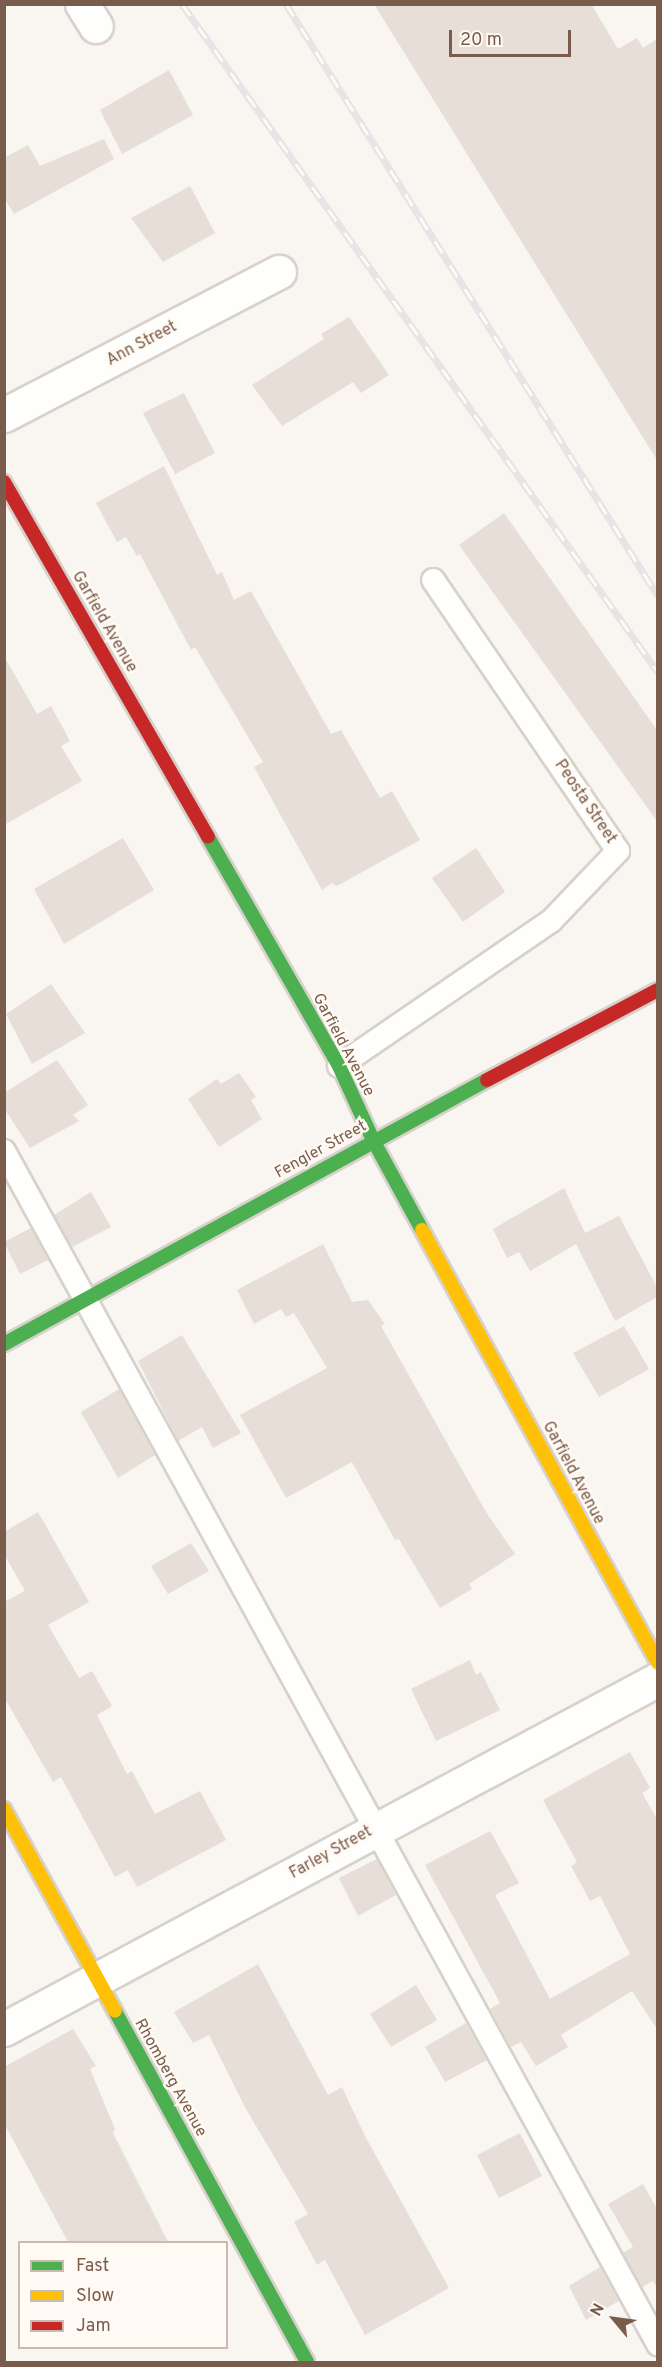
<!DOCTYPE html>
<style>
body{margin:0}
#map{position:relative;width:662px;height:2367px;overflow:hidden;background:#f9f5f0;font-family:Overpass,sans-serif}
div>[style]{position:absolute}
.building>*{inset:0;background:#e6ded7}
.roads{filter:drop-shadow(2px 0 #d7d1cb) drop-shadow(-2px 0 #d7d1cb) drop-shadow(0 2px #d7d1cb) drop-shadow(0 -2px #d7d1cb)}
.lane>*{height:22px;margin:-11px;padding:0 11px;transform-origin:11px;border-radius:11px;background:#fefefd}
.street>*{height:33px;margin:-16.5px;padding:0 16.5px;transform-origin:16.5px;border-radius:16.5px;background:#fefefd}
.fast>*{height:14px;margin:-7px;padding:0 7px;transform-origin:7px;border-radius:7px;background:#4caf50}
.slow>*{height:14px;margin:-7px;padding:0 7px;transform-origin:7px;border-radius:7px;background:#ffc107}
.jam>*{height:14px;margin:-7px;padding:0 7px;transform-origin:7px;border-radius:7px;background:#c62828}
.rail>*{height:7px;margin-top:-3.5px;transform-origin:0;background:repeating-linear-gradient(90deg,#fffaf3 0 14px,#e6e3e7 0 28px);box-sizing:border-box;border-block:2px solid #e6e3e7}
span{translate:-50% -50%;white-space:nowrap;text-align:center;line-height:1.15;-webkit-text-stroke:5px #fffaf3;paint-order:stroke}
.street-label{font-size:16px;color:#7a5c4d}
.frame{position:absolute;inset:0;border:6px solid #7a5c4d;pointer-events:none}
.legend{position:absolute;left:18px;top:2241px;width:210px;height:108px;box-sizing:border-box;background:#fffaf3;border:2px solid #cabbb1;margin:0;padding:8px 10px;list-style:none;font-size:18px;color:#7a5c4d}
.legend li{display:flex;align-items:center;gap:12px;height:30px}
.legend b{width:30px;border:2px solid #cabbb1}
.north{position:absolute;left:584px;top:2289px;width:60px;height:60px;-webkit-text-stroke:4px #fffaf3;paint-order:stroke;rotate:299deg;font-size:16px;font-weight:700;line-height:24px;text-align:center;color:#7a5c4d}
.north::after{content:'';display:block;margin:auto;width:21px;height:27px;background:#7a5c4d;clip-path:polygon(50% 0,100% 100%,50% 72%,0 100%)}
.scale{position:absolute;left:449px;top:30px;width:122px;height:27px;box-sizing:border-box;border:3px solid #7a5c4d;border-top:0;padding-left:8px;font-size:18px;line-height:21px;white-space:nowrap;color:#7a5c4d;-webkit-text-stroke:4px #fffaf3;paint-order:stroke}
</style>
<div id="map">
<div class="building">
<i style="clip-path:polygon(374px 4px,591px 4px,618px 49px,637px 38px,643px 48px,657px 39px,657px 460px)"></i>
<i style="clip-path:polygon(169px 70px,193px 115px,122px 154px,100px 110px)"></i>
<i style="clip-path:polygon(104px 139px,114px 159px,14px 214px,4px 198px,4px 158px,28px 145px,40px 166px)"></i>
<i style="clip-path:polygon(190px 186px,215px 233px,163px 262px,131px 218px)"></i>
<i style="clip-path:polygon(349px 317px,389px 375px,361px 393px,353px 382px,282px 426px,252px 385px,324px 339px,321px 334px)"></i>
<i style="clip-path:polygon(184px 393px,215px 453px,175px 474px,143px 413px)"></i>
<i style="clip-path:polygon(164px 466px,217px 575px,222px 572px,234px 600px,251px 591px,331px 734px,341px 730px,380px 798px,392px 791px,420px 840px,337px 886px,332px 883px,322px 890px,254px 767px,263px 762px,195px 647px,191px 650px,140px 554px,137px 556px,126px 537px,117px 542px,96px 503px)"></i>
<i style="clip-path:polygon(504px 513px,657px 730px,657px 821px,459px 545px)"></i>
<i style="clip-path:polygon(4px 656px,37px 714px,51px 706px,70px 741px,61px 746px,82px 781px,4px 825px)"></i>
<i style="clip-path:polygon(123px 838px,154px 890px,64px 944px,34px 889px)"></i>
<i style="clip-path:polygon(476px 848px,505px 892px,463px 922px,432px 878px)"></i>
<i style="clip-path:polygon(51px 984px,85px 1033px,32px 1064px,6px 1014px)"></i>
<i style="clip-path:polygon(57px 1060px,88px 1105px,73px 1115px,79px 1121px,30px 1148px,4px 1108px,4px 1093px)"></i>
<i style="clip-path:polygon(239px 1073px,256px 1097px,251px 1100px,262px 1119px,219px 1147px,188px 1099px,217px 1079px,221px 1084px)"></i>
<i style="clip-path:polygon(564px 1188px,585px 1233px,619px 1216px,657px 1287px,657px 1297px,615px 1321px,576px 1244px,530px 1271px,519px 1252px,507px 1258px,493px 1229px)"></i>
<i style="clip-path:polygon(91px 1192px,111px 1227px,72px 1247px,54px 1215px)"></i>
<i style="clip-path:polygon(31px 1228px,48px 1260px,20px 1274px,4px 1242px)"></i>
<i style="clip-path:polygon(323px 1244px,352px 1302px,368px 1300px,385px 1324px,381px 1326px,486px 1512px,515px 1554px,469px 1584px,472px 1589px,440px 1608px,399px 1539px,395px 1540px,352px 1462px,286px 1498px,240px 1415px,327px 1368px,294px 1313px,286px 1317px,281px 1309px,254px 1324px,237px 1290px)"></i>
<i style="clip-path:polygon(624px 1326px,649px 1369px,599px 1397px,573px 1353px)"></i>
<i style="clip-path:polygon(182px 1335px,241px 1433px,213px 1448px,202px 1427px,178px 1441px,138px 1361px)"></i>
<i style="clip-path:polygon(119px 1389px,155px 1455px,118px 1478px,81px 1412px)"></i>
<i style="clip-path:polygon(38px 1512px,89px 1602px,48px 1625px,79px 1678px,92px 1671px,112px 1706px,97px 1715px,127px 1774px,132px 1771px,155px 1814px,200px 1791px,226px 1840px,137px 1887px,128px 1870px,115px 1877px,61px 1777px,53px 1782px,4px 1697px,4px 1602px,25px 1591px,4px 1554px,4px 1532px)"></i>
<i style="clip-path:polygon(191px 1543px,209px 1571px,168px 1594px,151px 1566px)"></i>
<i style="clip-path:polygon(470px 1660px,476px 1675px,481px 1672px,500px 1710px,436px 1741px,411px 1689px)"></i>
<i style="clip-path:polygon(630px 1752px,650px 1788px,642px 1793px,657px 1819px,657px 2029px,632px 1991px,561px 2035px,568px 2047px,536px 2066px,521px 2042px,511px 2047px,490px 2009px,500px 2003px,425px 1865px,490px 1831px,519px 1883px,495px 1895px,550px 1999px,630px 1954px,600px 1896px,590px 1901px,571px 1866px,577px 1862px,543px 1800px)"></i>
<i style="clip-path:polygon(377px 1859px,396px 1895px,358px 1916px,339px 1878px)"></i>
<i style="clip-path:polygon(258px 1964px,328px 2095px,342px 2087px,365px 2136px,449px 2288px,365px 2335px,325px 2260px,317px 2265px,294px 2222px,308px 2214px,246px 2109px,209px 2035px,193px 2043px,174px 2012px)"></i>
<i style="clip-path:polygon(416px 1985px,437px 2020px,391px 2047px,370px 2014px)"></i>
<i style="clip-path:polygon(466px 2023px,487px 2060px,445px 2082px,425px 2047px)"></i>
<i style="clip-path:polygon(73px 2029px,96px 2066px,90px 2069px,115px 2129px,113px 2133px,168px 2242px,68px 2242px,4px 2123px,4px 2067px)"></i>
<i style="clip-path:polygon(520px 2133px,542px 2176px,499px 2198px,477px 2155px)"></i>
<i style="clip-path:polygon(643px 2184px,657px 2209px,657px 2289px,653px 2281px,642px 2287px,623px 2253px,633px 2247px,608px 2204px)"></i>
<i style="clip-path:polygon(600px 2267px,619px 2301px,586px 2320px,569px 2286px)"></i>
</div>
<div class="roads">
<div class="lane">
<i style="left:339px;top:1066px;width:257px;rotate:-34.4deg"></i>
<i style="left:551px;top:921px;width:97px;rotate:-46.3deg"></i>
<i style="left:618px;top:851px;width:328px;rotate:-124.3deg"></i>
<i style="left:4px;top:1151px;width:1361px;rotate:61.27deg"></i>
</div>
<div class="street">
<i style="left:82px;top:4px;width:26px;rotate:58deg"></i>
<i style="left:4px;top:415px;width:310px;rotate:-27.5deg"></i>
<i style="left:4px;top:2029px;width:742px;rotate:-28.15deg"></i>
</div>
<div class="fast">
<i style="left:208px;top:837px;width:264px;rotate:60.2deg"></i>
<i style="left:339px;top:1066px;width:81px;rotate:65.3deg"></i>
<i style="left:373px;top:1140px;width:102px;rotate:61.4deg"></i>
<i style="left:4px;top:1344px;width:550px;rotate:-28.66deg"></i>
<i style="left:115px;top:2011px;width:400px;rotate:61.3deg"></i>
</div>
<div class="slow">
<i style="left:422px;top:1230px;width:493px;rotate:61.4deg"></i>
<i style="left:4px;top:1809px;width:230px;rotate:61.2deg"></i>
</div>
<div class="jam">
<i style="left:4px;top:482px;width:409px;rotate:60.1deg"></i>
<i style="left:487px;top:1080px;width:193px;rotate:-27.8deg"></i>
</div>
</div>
<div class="rail">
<i style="left:182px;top:4px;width:820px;rotate:54.53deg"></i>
<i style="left:286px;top:4px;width:699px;rotate:57.86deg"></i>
</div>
<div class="street-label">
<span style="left:142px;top:344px;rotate:-28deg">Ann Street</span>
<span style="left:104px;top:622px;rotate:60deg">Garfield Avenue</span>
<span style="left:585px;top:802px;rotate:56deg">Peosta Street</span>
<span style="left:343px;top:1045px;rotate:62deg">Garfield Avenue</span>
<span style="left:321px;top:1150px;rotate:-29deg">Fengler Street</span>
<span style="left:573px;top:1473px;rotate:62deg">Garfield Avenue</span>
<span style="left:331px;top:1853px;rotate:-29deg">Farley Street</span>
<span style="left:170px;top:2078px;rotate:61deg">Rhomberg Avenue</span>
</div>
<div class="frame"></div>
<ul class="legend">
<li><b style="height:8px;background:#4caf50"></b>Fast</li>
<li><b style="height:8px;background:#ffc107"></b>Slow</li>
<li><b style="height:8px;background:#c62828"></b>Jam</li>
</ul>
<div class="north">N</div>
<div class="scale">20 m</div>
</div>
